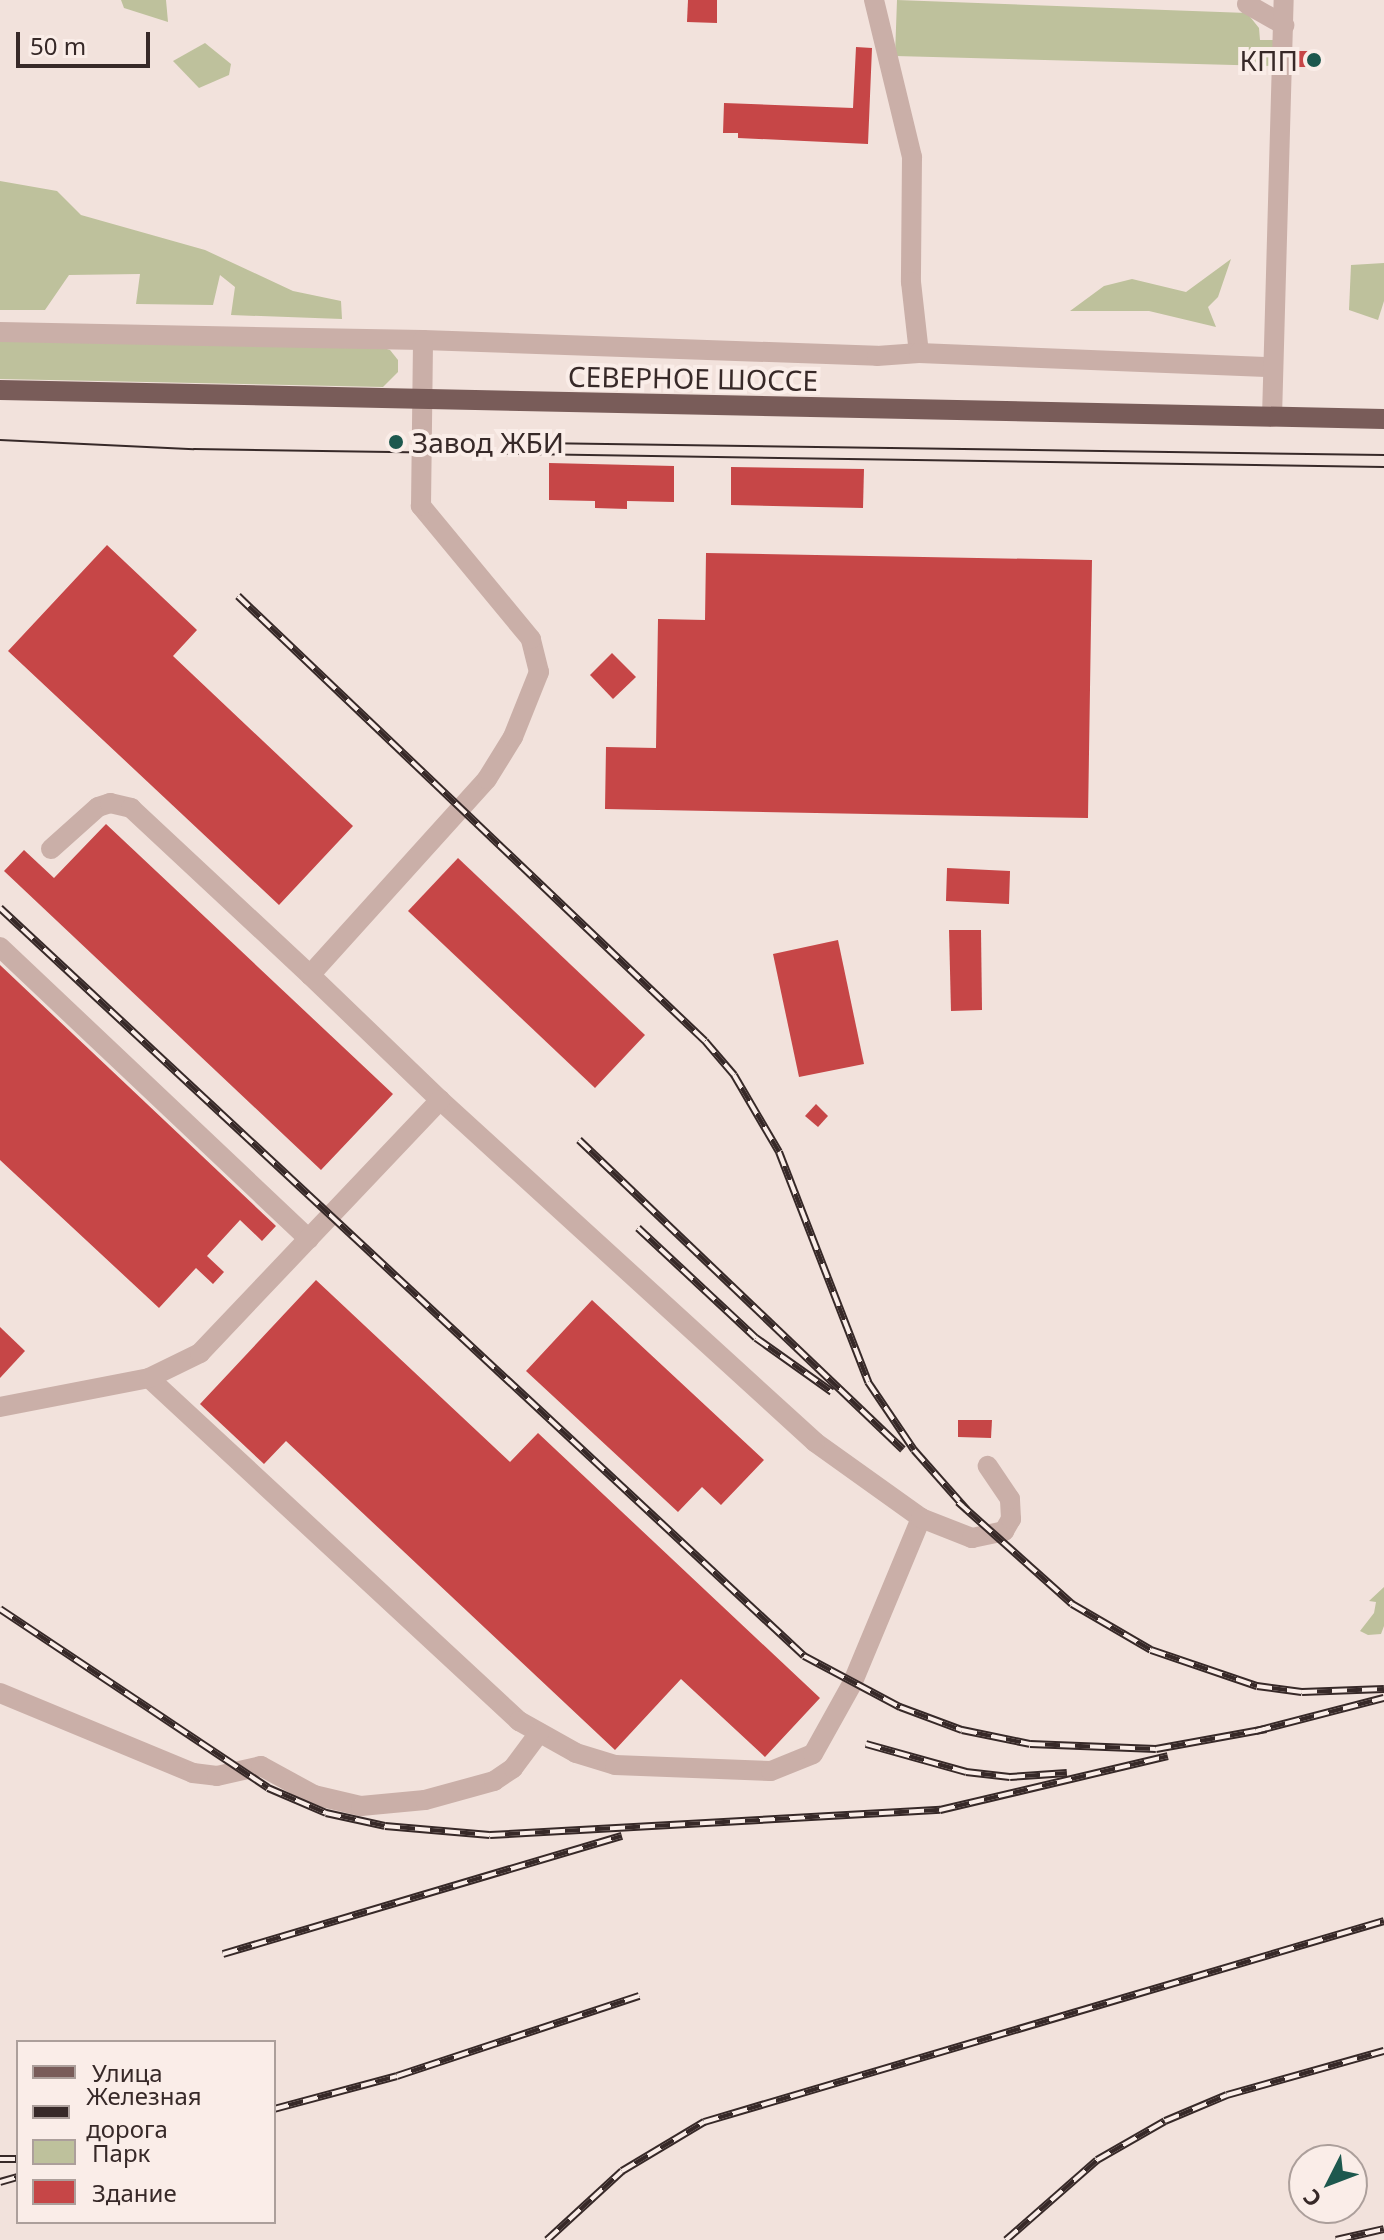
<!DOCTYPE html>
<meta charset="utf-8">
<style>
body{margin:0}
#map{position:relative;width:1384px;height:2240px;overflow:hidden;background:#f2e2dc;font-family:"Noto Sans",sans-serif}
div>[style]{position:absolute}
.green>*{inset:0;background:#bec19c}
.building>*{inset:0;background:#c64647}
.minor>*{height:20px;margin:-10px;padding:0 10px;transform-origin:10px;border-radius:10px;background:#caafa8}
.major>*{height:20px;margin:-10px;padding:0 10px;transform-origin:10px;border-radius:10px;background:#795c59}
.tram>*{height:2px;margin:-1px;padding:0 1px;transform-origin:1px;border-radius:1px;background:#372928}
.rail>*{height:8px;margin-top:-4px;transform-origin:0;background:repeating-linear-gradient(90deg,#faede8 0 15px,#372928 0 30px);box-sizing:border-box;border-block:2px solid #372928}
.dots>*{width:22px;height:22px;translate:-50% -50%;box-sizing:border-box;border:4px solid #faede8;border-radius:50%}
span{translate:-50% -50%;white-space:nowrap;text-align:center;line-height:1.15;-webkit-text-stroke:8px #faede8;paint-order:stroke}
.poi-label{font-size:28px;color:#372928}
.right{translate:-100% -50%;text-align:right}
.left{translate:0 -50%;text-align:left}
.street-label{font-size:28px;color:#372928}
.legend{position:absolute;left:16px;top:2040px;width:260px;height:184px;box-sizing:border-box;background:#faede8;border:2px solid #ac9f9b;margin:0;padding:10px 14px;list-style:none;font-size:24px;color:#372928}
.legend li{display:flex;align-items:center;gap:16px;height:40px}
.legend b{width:40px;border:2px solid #ac9f9b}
.north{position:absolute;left:1288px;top:2144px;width:80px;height:80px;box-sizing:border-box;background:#faede8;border:2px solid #ac9f9b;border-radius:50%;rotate:228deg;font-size:22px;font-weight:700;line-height:32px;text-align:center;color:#372928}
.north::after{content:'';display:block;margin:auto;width:28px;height:36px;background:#1d584e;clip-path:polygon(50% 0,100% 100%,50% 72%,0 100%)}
.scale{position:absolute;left:16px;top:32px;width:134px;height:36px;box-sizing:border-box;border:4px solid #372928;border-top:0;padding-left:10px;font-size:24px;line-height:28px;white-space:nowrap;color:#372928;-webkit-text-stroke:6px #faede8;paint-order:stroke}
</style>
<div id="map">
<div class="green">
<i style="clip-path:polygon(121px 0,166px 0,168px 22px,124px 8px)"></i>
<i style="clip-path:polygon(897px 0,1247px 13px,1259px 28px,1260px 40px,1275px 40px,1273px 66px,895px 56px)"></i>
<i style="clip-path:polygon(205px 43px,231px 64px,229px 75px,199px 88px,173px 61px)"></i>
<i style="clip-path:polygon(0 181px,57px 191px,81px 215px,205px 250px,293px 291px,341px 301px,342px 319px,231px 315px,235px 287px,220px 275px,213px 305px,136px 304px,140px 274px,69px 275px,45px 310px,0 310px)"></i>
<i style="clip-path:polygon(1231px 259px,1218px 297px,1208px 307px,1216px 327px,1149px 311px,1070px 311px,1104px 286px,1132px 279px,1186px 292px)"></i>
<i style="clip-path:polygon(1384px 263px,1384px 301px,1378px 320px,1349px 310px,1351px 265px)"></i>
<i style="clip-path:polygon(0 341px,371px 344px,390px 350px,398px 360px,398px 372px,383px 387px,0 379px)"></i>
<i style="clip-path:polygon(1384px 1587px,1384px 1626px,1381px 1634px,1368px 1635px,1360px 1631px,1374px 1613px,1376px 1602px,1369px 1601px)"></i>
</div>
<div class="building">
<i style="clip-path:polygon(688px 0,717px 0,717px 23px,687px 22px)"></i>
<i style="clip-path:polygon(856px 47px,872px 48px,868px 144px,738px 138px,738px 133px,723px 133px,724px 103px,853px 108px)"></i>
<i style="clip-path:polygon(1296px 51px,1320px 51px,1319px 67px,1296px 67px)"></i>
<i style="clip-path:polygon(549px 463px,674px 466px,674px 502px,627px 501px,627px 509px,595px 508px,595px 501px,549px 500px)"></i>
<i style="clip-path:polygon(731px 467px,864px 469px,863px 508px,731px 505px)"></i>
<i style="clip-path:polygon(107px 545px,197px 630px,173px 656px,353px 826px,279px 905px,8px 651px)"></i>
<i style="clip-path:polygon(706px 553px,1092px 560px,1088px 818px,605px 809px,606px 747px,656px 748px,658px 619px,705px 620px)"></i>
<i style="clip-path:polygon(612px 653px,636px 677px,613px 699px,590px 675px)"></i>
<i style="clip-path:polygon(106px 824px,393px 1094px,321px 1170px,4px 871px,24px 850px,54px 878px)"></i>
<i style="clip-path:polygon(458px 858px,645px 1035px,595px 1088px,408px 911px)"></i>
<i style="clip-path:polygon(947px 868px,1010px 871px,1009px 904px,946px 901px)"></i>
<i style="clip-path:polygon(949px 930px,981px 930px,982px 1010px,951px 1011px)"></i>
<i style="clip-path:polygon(838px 940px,864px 1064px,799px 1077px,773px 954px)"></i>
<i style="clip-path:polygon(0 965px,276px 1226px,262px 1241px,240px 1220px,207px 1256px,224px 1272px,213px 1284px,196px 1268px,159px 1308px,0 1160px)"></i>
<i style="clip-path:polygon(816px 1104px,828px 1116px,818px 1127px,805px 1116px)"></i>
<i style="clip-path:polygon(316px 1280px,510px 1462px,538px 1433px,820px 1698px,765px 1757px,681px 1679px,615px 1750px,286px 1441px,264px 1464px,200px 1404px)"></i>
<i style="clip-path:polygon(592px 1300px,764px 1460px,721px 1505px,702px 1487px,678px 1512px,526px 1371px)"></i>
<i style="clip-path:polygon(0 1327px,25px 1351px,0 1378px)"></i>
<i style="clip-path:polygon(958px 1420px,992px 1420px,991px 1438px,958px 1437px)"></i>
</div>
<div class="minor">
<i style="left:874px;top:0;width:162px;rotate:76.4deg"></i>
<i style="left:912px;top:157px;width:125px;rotate:90.5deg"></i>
<i style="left:911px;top:282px;width:71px;rotate:83.6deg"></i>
<i style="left:1247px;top:4px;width:43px;rotate:29.6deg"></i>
<i style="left:0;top:332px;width:423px;rotate:1.1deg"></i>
<i style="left:423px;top:340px;width:454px;rotate:2deg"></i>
<i style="left:877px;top:356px;width:42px;rotate:-4.1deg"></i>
<i style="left:919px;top:353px;width:354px;rotate:2.3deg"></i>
<i style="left:1272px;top:417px;width:417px;rotate:-88.4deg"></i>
<i style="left:51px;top:849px;width:63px;rotate:-41.8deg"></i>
<i style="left:98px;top:807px;width:13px;rotate:-18deg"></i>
<i style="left:110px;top:803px;width:22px;rotate:13deg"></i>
<i style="left:131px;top:808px;width:245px;rotate:43deg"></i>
<i style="left:0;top:947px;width:425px;rotate:43.4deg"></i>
<i style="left:149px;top:1378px;width:505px;rotate:42.83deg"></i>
<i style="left:519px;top:1721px;width:65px;rotate:29.3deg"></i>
<i style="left:576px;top:1753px;width:41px;rotate:17.1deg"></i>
<i style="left:615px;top:1765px;width:156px;rotate:2.2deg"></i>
<i style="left:771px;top:1771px;width:45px;rotate:-22deg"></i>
<i style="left:813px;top:1754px;width:80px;rotate:-60.9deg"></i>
<i style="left:852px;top:1684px;width:180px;rotate:-67.4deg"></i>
<i style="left:921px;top:1518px;width:130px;rotate:-144.4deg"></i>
<i style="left:815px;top:1442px;width:508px;rotate:-137.64deg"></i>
<i style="left:440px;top:1100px;width:180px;rotate:-136.1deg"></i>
<i style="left:310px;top:975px;width:264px;rotate:-47.9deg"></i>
<i style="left:487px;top:779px;width:49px;rotate:-58.2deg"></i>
<i style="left:513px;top:737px;width:70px;rotate:-68.2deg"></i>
<i style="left:539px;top:672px;width:34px;rotate:-104deg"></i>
<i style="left:531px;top:639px;width:173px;rotate:-129.6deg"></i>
<i style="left:421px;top:506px;width:166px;rotate:-89.3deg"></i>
<i style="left:0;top:1407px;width:152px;rotate:-11deg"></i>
<i style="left:149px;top:1378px;width:57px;rotate:-26.1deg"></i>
<i style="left:200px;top:1353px;width:349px;rotate:-46.5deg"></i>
<i style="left:921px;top:1518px;width:55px;rotate:21.4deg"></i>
<i style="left:972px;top:1538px;width:33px;rotate:-12deg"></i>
<i style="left:1004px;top:1531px;width:14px;rotate:-60deg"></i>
<i style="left:1011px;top:1519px;width:20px;rotate:-93deg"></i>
<i style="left:1010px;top:1499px;width:40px;rotate:-124deg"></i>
<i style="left:0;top:1693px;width:209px;rotate:22.5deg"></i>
<i style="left:193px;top:1773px;width:24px;rotate:7deg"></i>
<i style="left:217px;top:1776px;width:45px;rotate:-12.8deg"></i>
<i style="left:261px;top:1766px;width:60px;rotate:28.7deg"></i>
<i style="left:314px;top:1795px;width:48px;rotate:13.2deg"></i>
<i style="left:361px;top:1806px;width:64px;rotate:-5.4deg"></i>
<i style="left:425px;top:1800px;width:72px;rotate:-15.4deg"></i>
<i style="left:494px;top:1781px;width:23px;rotate:-34deg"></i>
<i style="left:513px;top:1768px;width:44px;rotate:-53.4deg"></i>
</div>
<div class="major">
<i style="left:0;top:390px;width:1384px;rotate:1.2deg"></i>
</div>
<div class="tram">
<i style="left:0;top:440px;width:194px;rotate:2.7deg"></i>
<i style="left:194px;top:449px;width:1190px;rotate:0.87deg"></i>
<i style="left:536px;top:443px;width:848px;rotate:0.81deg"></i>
</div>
<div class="rail">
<i style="left:238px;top:596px;width:645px;rotate:43.62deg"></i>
<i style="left:705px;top:1041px;width:45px;rotate:49.5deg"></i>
<i style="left:734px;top:1075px;width:89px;rotate:59.7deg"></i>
<i style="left:779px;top:1152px;width:247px;rotate:68.8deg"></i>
<i style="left:868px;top:1382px;width:82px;rotate:55.9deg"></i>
<i style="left:914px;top:1450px;width:80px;rotate:48.5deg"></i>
<i style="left:0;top:908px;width:1098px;rotate:42.93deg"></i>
<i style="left:804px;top:1656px;width:109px;rotate:28deg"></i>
<i style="left:900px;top:1707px;width:66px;rotate:20.4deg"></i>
<i style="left:962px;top:1730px;width:69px;rotate:11.6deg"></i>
<i style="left:1030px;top:1744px;width:126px;rotate:2.3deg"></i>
<i style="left:1156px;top:1749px;width:112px;rotate:-10.3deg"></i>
<i style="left:579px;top:1140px;width:448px;rotate:43.7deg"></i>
<i style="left:638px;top:1228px;width:161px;rotate:43deg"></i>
<i style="left:756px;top:1338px;width:93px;rotate:35.4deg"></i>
<i style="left:958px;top:1502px;width:153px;rotate:41.8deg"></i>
<i style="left:1072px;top:1604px;width:91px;rotate:30.2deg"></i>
<i style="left:1151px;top:1650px;width:112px;rotate:18.8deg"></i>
<i style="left:1257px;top:1686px;width:45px;rotate:7.6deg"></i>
<i style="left:1302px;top:1692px;width:82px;rotate:-2.1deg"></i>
<i style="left:0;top:1609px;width:322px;rotate:33.7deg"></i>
<i style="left:268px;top:1788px;width:63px;rotate:23.3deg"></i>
<i style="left:326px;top:1813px;width:60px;rotate:12.4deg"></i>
<i style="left:385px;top:1826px;width:105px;rotate:4.9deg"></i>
<i style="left:490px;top:1835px;width:451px;rotate:-3.2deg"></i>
<i style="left:940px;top:1810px;width:234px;rotate:-13.3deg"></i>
<i style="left:1256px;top:1731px;width:132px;rotate:-14.5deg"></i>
<i style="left:866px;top:1744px;width:104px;rotate:15.6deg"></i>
<i style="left:966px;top:1772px;width:44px;rotate:6.5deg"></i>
<i style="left:1010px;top:1777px;width:57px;rotate:-4deg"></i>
<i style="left:223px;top:1954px;width:416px;rotate:-16.5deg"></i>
<i style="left:274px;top:2109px;width:127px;rotate:-15deg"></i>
<i style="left:397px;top:2076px;width:255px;rotate:-18.3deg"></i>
<i style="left:0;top:2159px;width:18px"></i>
<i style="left:0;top:2182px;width:19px;rotate:-16deg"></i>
<i style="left:547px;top:2240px;width:102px;rotate:-42.6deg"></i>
<i style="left:622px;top:2171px;width:96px;rotate:-30.9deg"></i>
<i style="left:704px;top:2122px;width:709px;rotate:-16.47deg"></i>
<i style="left:1006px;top:2240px;width:121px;rotate:-41.3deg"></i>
<i style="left:1097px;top:2160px;width:78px;rotate:-29.8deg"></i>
<i style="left:1165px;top:2121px;width:67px;rotate:-22.8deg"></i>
<i style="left:1227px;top:2095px;width:163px;rotate:-15.7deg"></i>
<i style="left:1336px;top:2240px;width:49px;rotate:-12.9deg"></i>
</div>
<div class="dots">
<i style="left:1314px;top:60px;background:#1d584e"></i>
<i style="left:396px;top:442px;background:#1d584e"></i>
</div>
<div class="poi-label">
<span class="right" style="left:1298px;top:60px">КПП</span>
<span class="left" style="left:412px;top:442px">Завод ЖБИ</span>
</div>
<div class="street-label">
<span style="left:693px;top:378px;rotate:1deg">СЕВЕРНОЕ ШОССЕ</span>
</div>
<ul class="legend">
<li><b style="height:10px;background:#795c59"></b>Улица</li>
<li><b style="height:10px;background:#372928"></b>Железная дорога</li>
<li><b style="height:22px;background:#bec19c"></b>Парк</li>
<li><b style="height:22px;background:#c64647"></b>Здание</li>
</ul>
<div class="north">С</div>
<div class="scale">50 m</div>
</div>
